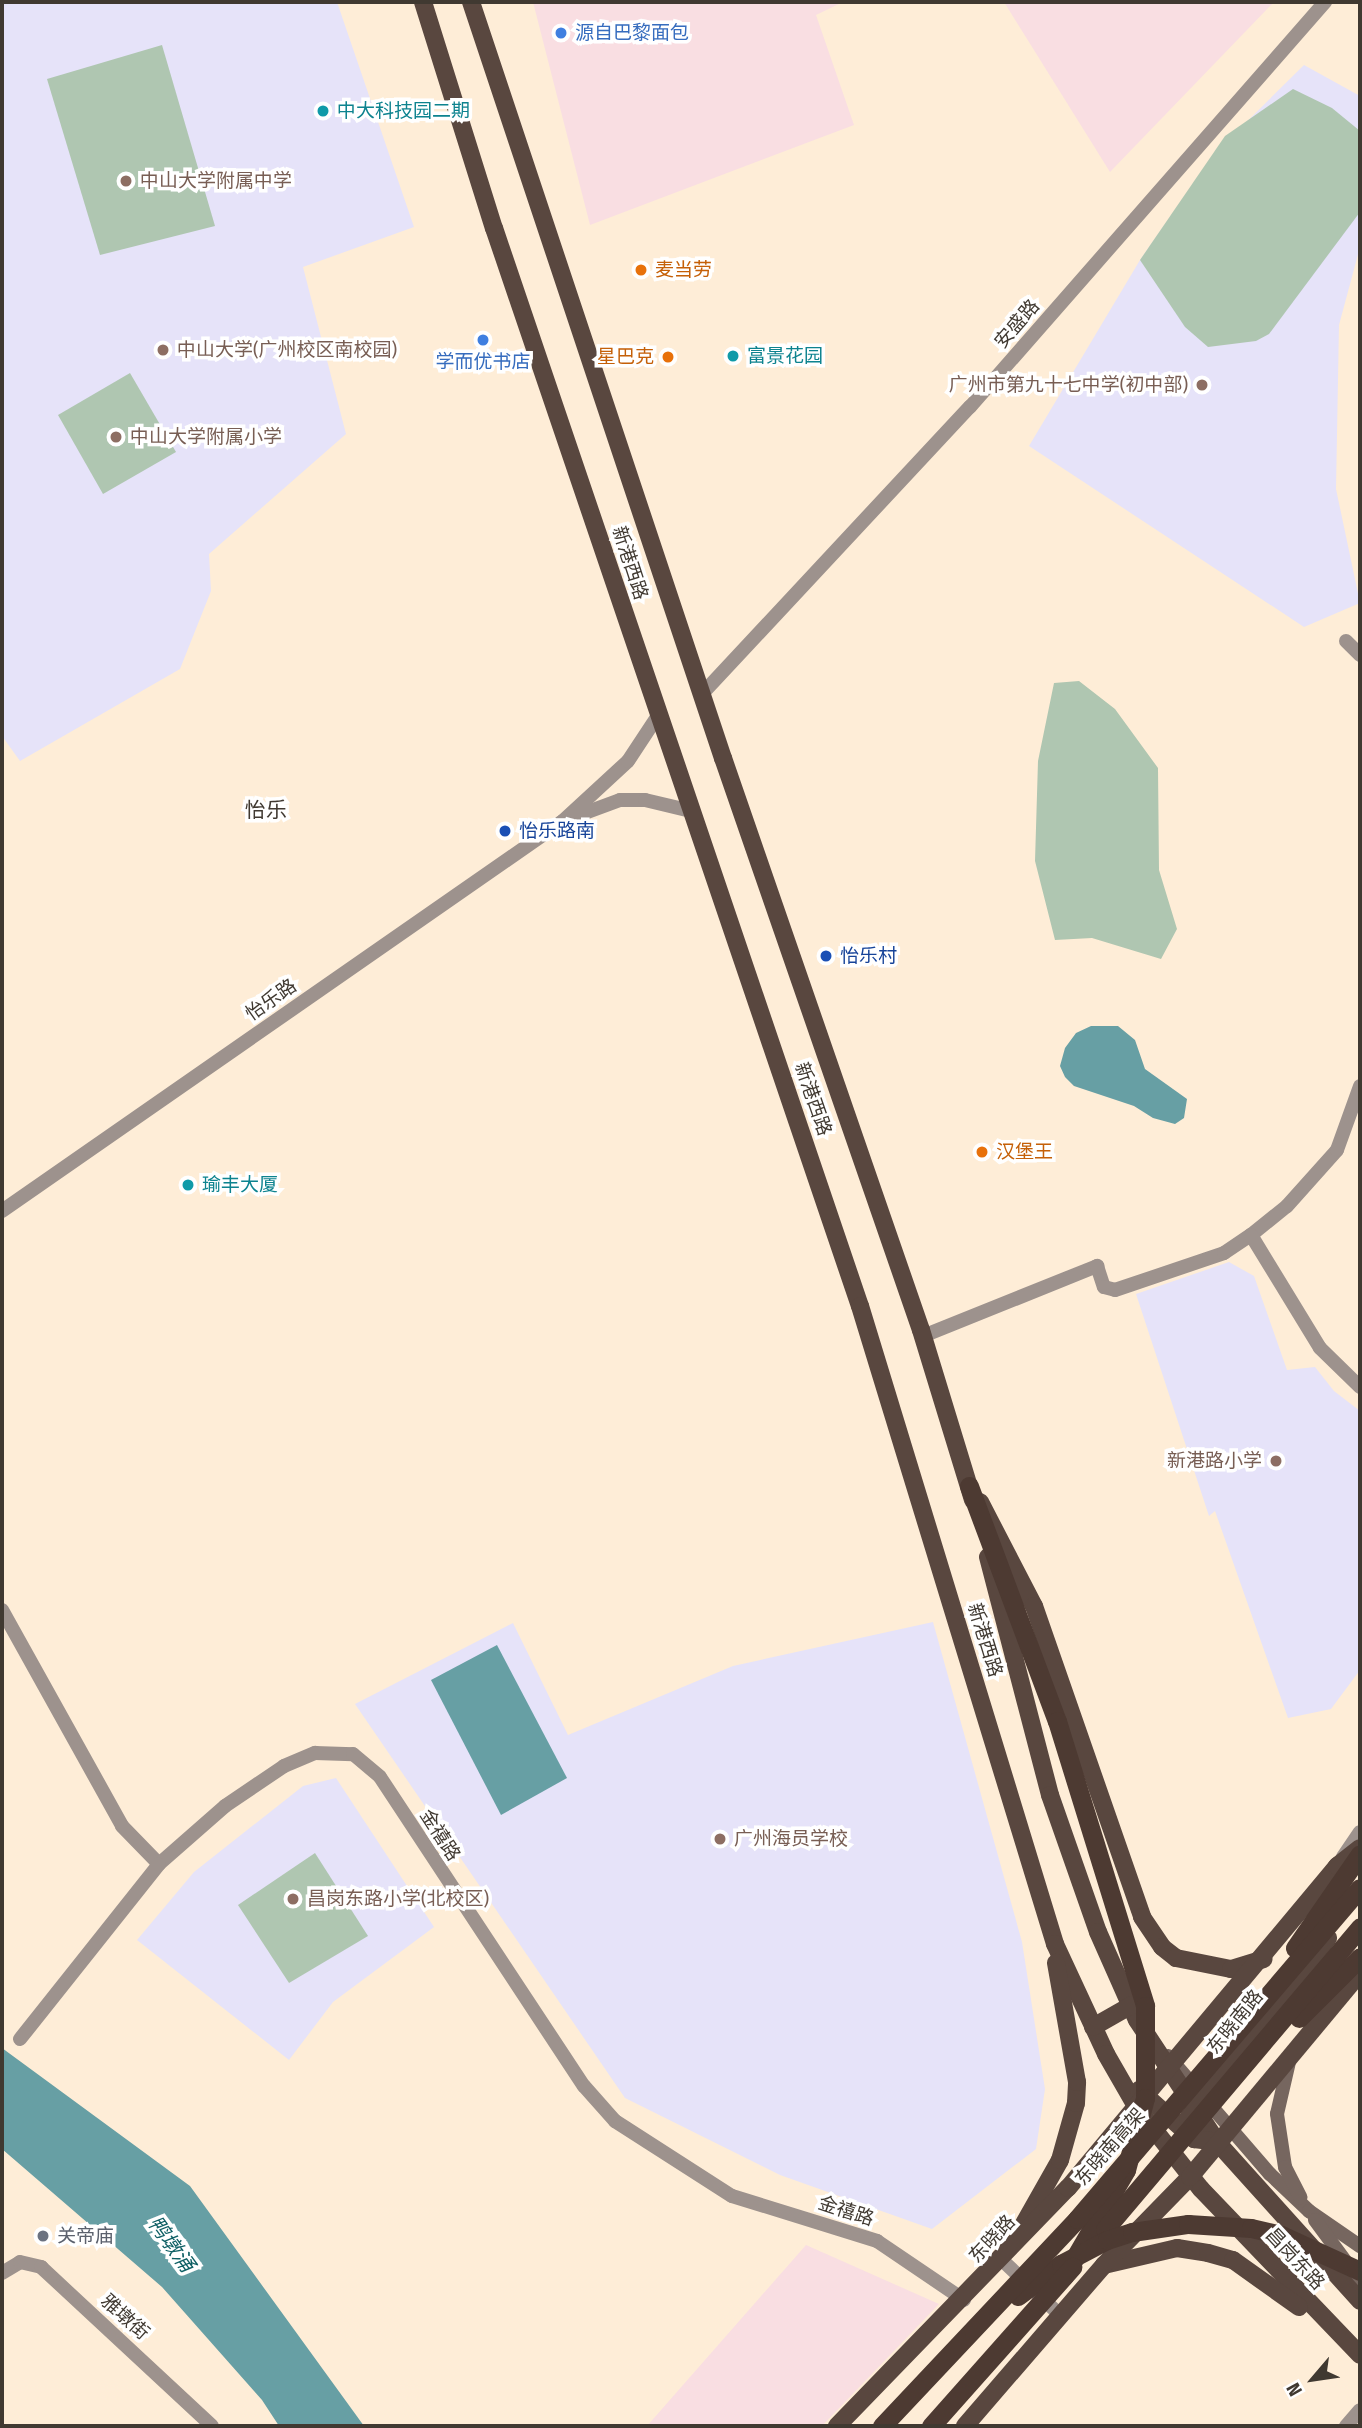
<!DOCTYPE html>
<meta charset="utf-8">
<style>
body{margin:0}
#map{position:relative;width:1362px;height:2428px;overflow:hidden;background:#feedd7;font-family:"Fira Sans Condensed","Noto Sans SC",sans-serif}
div>[style]{position:absolute}
.commercial>*{inset:0;background:#f9dee2}
.education>*{inset:0;background:#e6e3f9}
.green>*{inset:0;background:#afc6b1}
.water>*{inset:0;background:#679fa4}
.minor>*{height:14px;margin:-7px;padding:0 7px;transform-origin:7px;border-radius:7px;background:#9d928d}
.tertiary>*{height:14px;margin:-7px;padding:0 7px;transform-origin:7px;border-radius:7px;background:#9d928d}
.secondary>*{height:14px;margin:-7px;padding:0 7px;transform-origin:7px;border-radius:7px;background:#76665f}
.primary>*{height:18px;margin:-9px;padding:0 9px;transform-origin:9px;border-radius:9px;background:#59473f}
.trunk>*{height:19px;margin:-9.5px;padding:0 9.5px;transform-origin:9.5px;border-radius:9.5px;background:#4d3a32}
.dots>*{width:19px;height:19px;translate:-50% -50%;box-sizing:border-box;border:4px solid #fff;border-radius:50%}
span{translate:-50% -50%;white-space:nowrap;text-align:center;line-height:1.15;-webkit-text-stroke:7px #fff;paint-order:stroke}
.shop-label{font-size:19px;color:#366cbe}
.left{translate:0 -50%;text-align:left}
.culture-label{font-size:19px;color:#0d838f}
.education-label{font-size:19px;color:#785e54}
.right{translate:-100% -50%;text-align:right}
.food-label{font-size:19px;color:#c56008}
.street-label{font-size:19px;color:#403931}
.transit-label{font-size:19px;color:#164399}
.worship-label{font-size:19px;color:#5b616d}
.neighbourhood-label{font-size:21px;color:#403931}
.water-label{font-size:21px;color:#0e5f64;font-style:italic}
.frame{position:absolute;inset:0;border:4px solid #403931;pointer-events:none}
.north{position:absolute;left:1278px;top:2344px;width:70px;height:70px;-webkit-text-stroke:5px #fff;paint-order:stroke;rotate:241deg;font-size:19px;font-weight:700;line-height:28px;text-align:center;color:#403931}
.north::after{content:'';display:block;margin:auto;width:24px;height:32px;background:#403931;clip-path:polygon(50% 0,100% 100%,50% 72%,0 100%)}
</style>
<div id="map">
<div class="commercial">
<i style="clip-path:polygon(533px 2px,843px 2px,816px 15px,854px 125px,590px 225px)"></i>
<i style="clip-path:polygon(1004px 2px,1274px 2px,1110px 172px)"></i>
<i style="clip-path:polygon(806px 2245px,939px 2304px,822px 2426px,647px 2426px)"></i>
</div>
<div class="education">
<i style="clip-path:polygon(2px 2px,337px 2px,414px 227px,303px 267px,346px 434px,209px 554px,211px 591px,180px 669px,20px 761px,2px 736px)"></i>
<i style="clip-path:polygon(1304px 65px,1360px 96px,1360px 247px,1339px 325px,1336px 489px,1360px 603px,1304px 627px,1029px 446px,1140px 260px,1214px 154px)"></i>
<i style="clip-path:polygon(1229px 1262px,1254px 1276px,1287px 1370px,1315px 1367px,1334px 1391px,1360px 1411px,1360px 1670px,1331px 1709px,1288px 1718px,1215px 1511px,1209px 1516px,1136px 1294px)"></i>
<i style="clip-path:polygon(933px 1622px,1022px 1942px,1045px 2089px,1036px 2149px,932px 2229px,780px 2175px,625px 2098px,355px 1704px,513px 1623px,568px 1735px,733px 1666px)"></i>
<i style="clip-path:polygon(336px 1778px,434px 1927px,333px 2002px,289px 2060px,137px 1940px,194px 1872px,303px 1786px)"></i>
</div>
<div class="green">
<i style="clip-path:polygon(162px 45px,215px 226px,100px 255px,47px 79px)"></i>
<i style="clip-path:polygon(1293px 89px,1332px 108px,1360px 131px,1360px 212px,1269px 334px,1256px 341px,1208px 347px,1185px 327px,1140px 260px,1225px 136px)"></i>
<i style="clip-path:polygon(130px 373px,176px 452px,103px 494px,58px 415px)"></i>
<i style="clip-path:polygon(1079px 681px,1115px 709px,1158px 768px,1159px 870px,1177px 929px,1161px 959px,1092px 938px,1055px 940px,1035px 861px,1038px 761px,1054px 683px)"></i>
<i style="clip-path:polygon(315px 1853px,368px 1936px,289px 1983px,238px 1905px)"></i>
</div>
<div class="water">
<i style="clip-path:polygon(1091px 1026px,1118px 1026px,1135px 1040px,1145px 1069px,1187px 1099px,1184px 1118px,1175px 1124px,1153px 1118px,1134px 1106px,1074px 1086px,1065px 1077px,1060px 1066px,1065px 1048px,1076px 1033px)"></i>
<i style="clip-path:polygon(497px 1645px,567px 1778px,501px 1815px,431px 1680px)"></i>
<i style="clip-path:polygon(2px 2048px,190px 2186px,364px 2426px,279px 2426px,262px 2400px,162px 2287px,2px 2149px)"></i>
</div>
<div class="minor">
<i style="left:1346px;top:641px;width:20px;rotate:45deg"></i>
<i style="left:1251px;top:1235px;width:46px;rotate:-38.9deg"></i>
<i style="left:1287px;top:1206px;width:75px;rotate:-48.2deg"></i>
<i style="left:1337px;top:1150px;width:68px;rotate:-70.2deg"></i>
<i style="left:923px;top:1336px;width:188px;rotate:-21.9deg"></i>
<i style="left:1097px;top:1266px;width:22px;rotate:72deg"></i>
<i style="left:1104px;top:1287px;width:11px;rotate:15deg"></i>
<i style="left:1115px;top:1290px;width:115px;rotate:-18.7deg"></i>
<i style="left:1224px;top:1253px;width:32px;rotate:-34deg"></i>
<i style="left:1251px;top:1235px;width:132px;rotate:58.6deg"></i>
<i style="left:1320px;top:1348px;width:56px;rotate:44.3deg"></i>
<i style="left:2px;top:1610px;width:247px;rotate:60.9deg"></i>
<i style="left:122px;top:1826px;width:53px;rotate:45.8deg"></i>
<i style="left:159px;top:1864px;width:88px;rotate:-41.3deg"></i>
<i style="left:225px;top:1806px;width:71px;rotate:-34.1deg"></i>
<i style="left:284px;top:1766px;width:34px;rotate:-23deg"></i>
<i style="left:315px;top:1753px;width:38px;rotate:2deg"></i>
<i style="left:353px;top:1754px;width:35px;rotate:40deg"></i>
<i style="left:380px;top:1777px;width:370px;rotate:56.6deg"></i>
<i style="left:584px;top:2086px;width:47px;rotate:48.5deg"></i>
<i style="left:615px;top:2121px;width:139px;rotate:32.7deg"></i>
<i style="left:732px;top:2196px;width:152px;rotate:17.2deg"></i>
<i style="left:877px;top:2241px;width:105px;rotate:34.1deg"></i>
<i style="left:20px;top:2039px;width:223px;rotate:-51.5deg"></i>
<i style="left:1002px;top:2260px;width:81px;rotate:43.5deg"></i>
<i style="left:2px;top:2273px;width:21px;rotate:-31deg"></i>
<i style="left:20px;top:2262px;width:22px;rotate:13deg"></i>
<i style="left:41px;top:2267px;width:233px;rotate:42.9deg"></i>
<i style="left:1346px;top:2426px;width:21px;rotate:-49deg"></i>
</div>
<div class="tertiary">
<i style="left:702px;top:694px;width:393px;rotate:-47deg"></i>
<i style="left:970px;top:407px;width:539px;rotate:-48.76deg"></i>
<i style="left:574px;top:817px;width:49px;rotate:-20.3deg"></i>
<i style="left:620px;top:800px;width:25px"></i>
<i style="left:645px;top:800px;width:47px;rotate:13.4deg"></i>
<i style="left:2px;top:1211px;width:683px;rotate:-34.81deg"></i>
<i style="left:563px;top:821px;width:88px;rotate:-42.7deg"></i>
<i style="left:628px;top:761px;width:56px;rotate:-56.6deg"></i>
<i style="left:1343px;top:1857px;width:30px;rotate:-56deg"></i>
</div>
<div class="secondary">
<i style="left:1168px;top:2056px;width:156px;rotate:49.2deg"></i>
<i style="left:1270px;top:2174px;width:54px;rotate:43.5deg"></i>
<i style="left:1309px;top:2211px;width:62px;rotate:34.5deg"></i>
<i style="left:1289px;top:2062px;width:53px;rotate:103deg"></i>
<i style="left:1277px;top:2114px;width:54px;rotate:81.4deg"></i>
<i style="left:1285px;top:2167px;width:34px;rotate:63deg"></i>
<i style="left:1315px;top:2220px;width:76px;rotate:53.6deg"></i>
</div>
<div class="primary">
<i style="left:423px;top:2px;width:237px;rotate:72.6deg"></i>
<i style="left:494px;top:228px;width:1138px;rotate:71.25deg"></i>
<i style="left:860px;top:1306px;width:667px;rotate:73deg"></i>
<i style="left:1055px;top:1944px;width:121px;rotate:65.1deg"></i>
<i style="left:1106px;top:2054px;width:62px;rotate:60.1deg"></i>
<i style="left:1137px;top:2108px;width:103px;rotate:51.7deg"></i>
<i style="left:1201px;top:2189px;width:230px;rotate:46.2deg"></i>
<i style="left:471px;top:2px;width:797px;rotate:71.57deg"></i>
<i style="left:723px;top:758px;width:605px;rotate:70.91deg"></i>
<i style="left:921px;top:1330px;width:178px;rotate:73deg"></i>
<i style="left:980px;top:1502px;width:117px;rotate:62.6deg"></i>
<i style="left:1034px;top:1606px;width:329px;rotate:70.8deg"></i>
<i style="left:1142px;top:1917px;width:36px;rotate:56deg"></i>
<i style="left:1162px;top:1947px;width:18px;rotate:38deg"></i>
<i style="left:1176px;top:1958px;width:56px;rotate:11.3deg"></i>
<i style="left:1231px;top:1969px;width:34px;rotate:-17deg"></i>
<i style="left:988px;top:1557px;width:246px;rotate:75.4deg"></i>
<i style="left:1050px;top:1795px;width:145px;rotate:70.7deg"></i>
<i style="left:1098px;top:1932px;width:96px;rotate:66.1deg"></i>
<i style="left:1137px;top:2020px;width:146px;rotate:56.7deg"></i>
<i style="left:1217px;top:2142px;width:214px;rotate:48deg"></i>
<i style="left:1093px;top:2027px;width:43px;rotate:-29.6deg"></i>
<i style="left:1139px;top:2090px;width:74px;rotate:41.7deg"></i>
<i style="left:1194px;top:2139px;width:23px;rotate:7deg"></i>
<i style="left:1188px;top:2118px;width:228px;rotate:-52.1deg"></i>
<i style="left:1021px;top:2229px;width:79px;rotate:-60.5deg"></i>
<i style="left:1060px;top:2160px;width:59px;rotate:-74.3deg"></i>
<i style="left:1076px;top:2103px;width:21px;rotate:-87deg"></i>
<i style="left:1077px;top:2082px;width:121px;rotate:-100deg"></i>
<i style="left:1104px;top:2265px;width:75px;rotate:-13.1deg"></i>
<i style="left:1177px;top:2248px;width:31px;rotate:9deg"></i>
<i style="left:1208px;top:2253px;width:26px;rotate:16deg"></i>
<i style="left:1233px;top:2260px;width:81px;rotate:35.5deg"></i>
<i style="left:837px;top:2426px;width:332px;rotate:-45.9deg"></i>
<i style="left:1068px;top:2188px;width:420px;rotate:-50.1deg"></i>
<i style="left:1337px;top:1866px;width:29px;rotate:-38deg"></i>
<i style="left:965px;top:2426px;width:213px;rotate:-49.2deg"></i>
<i style="left:1104px;top:2265px;width:123px;rotate:-45.7deg"></i>
<i style="left:1190px;top:2177px;width:266px;rotate:-50.2deg"></i>
</div>
<div class="trunk">
<i style="left:969px;top:1486px;width:251px;rotate:69.5deg"></i>
<i style="left:1057px;top:1721px;width:298px;rotate:72.8deg"></i>
<i style="left:1145px;top:2006px;width:92px;rotate:90deg"></i>
<i style="left:1145px;top:2098px;width:74px;rotate:104.8deg"></i>
<i style="left:1126px;top:2170px;width:123px;rotate:120.3deg"></i>
<i style="left:1295px;top:1948px;width:114px;rotate:-55.3deg"></i>
<i style="left:1299px;top:2018px;width:86px;rotate:-45deg"></i>
<i style="left:1105px;top:2229px;width:395px;rotate:-49.8deg"></i>
<i style="left:1018px;top:2296px;width:54px;rotate:-36.7deg"></i>
<i style="left:1061px;top:2264px;width:52px;rotate:-27.6deg"></i>
<i style="left:1107px;top:2240px;width:26px;rotate:-18deg"></i>
<i style="left:1132px;top:2232px;width:57px;rotate:-8.1deg"></i>
<i style="left:1188px;top:2224px;width:63px;rotate:3.6deg"></i>
<i style="left:1251px;top:2228px;width:31px;rotate:13deg"></i>
<i style="left:1281px;top:2235px;width:87px;rotate:24.5deg"></i>
<i style="left:882px;top:2426px;width:284px;rotate:-46.7deg"></i>
<i style="left:1077px;top:2219px;width:435px;rotate:-49.5deg"></i>
<i style="left:931px;top:2426px;width:213px;rotate:-48.4deg"></i>
</div>
<div class="dots">
<i style="left:561px;top:33px;background:#3f7fe0"></i>
<i style="left:323px;top:111px;background:#0f9aa8"></i>
<i style="left:126px;top:181px;background:#8d6e63"></i>
<i style="left:641px;top:270px;background:#e8710a"></i>
<i style="left:483px;top:340px;background:#3f7fe0"></i>
<i style="left:163px;top:350px;background:#8d6e63"></i>
<i style="left:733px;top:356px;background:#0f9aa8"></i>
<i style="left:668px;top:357px;background:#e8710a"></i>
<i style="left:1202px;top:385px;background:#8d6e63"></i>
<i style="left:116px;top:437px;background:#8d6e63"></i>
<i style="left:505px;top:831px;background:#1a4fb4"></i>
<i style="left:826px;top:956px;background:#1a4fb4"></i>
<i style="left:982px;top:1152px;background:#e8710a"></i>
<i style="left:188px;top:1185px;background:#0f9aa8"></i>
<i style="left:1276px;top:1461px;background:#8d6e63"></i>
<i style="left:720px;top:1839px;background:#8d6e63"></i>
<i style="left:293px;top:1899px;background:#8d6e63"></i>
<i style="left:43px;top:2236px;background:#6b7280"></i>
</div>
<div class="shop-label">
<span class="left" style="left:575px;top:33px">源自巴黎面包</span>
<span style="left:483px;top:362px">学而优书店</span>
</div>
<div class="culture-label">
<span class="left" style="left:337px;top:111px">中大科技园二期</span>
<span class="left" style="left:747px;top:356px">富景花园</span>
<span class="left" style="left:202px;top:1185px">瑜丰大厦</span>
</div>
<div class="education-label">
<span class="left" style="left:140px;top:181px">中山大学附属中学</span>
<span class="left" style="left:177px;top:350px">中山大学(广州校区南校园)</span>
<span class="right" style="left:1188px;top:385px">广州市第九十七中学(初中部)</span>
<span class="left" style="left:130px;top:437px">中山大学附属小学</span>
<span class="right" style="left:1262px;top:1461px">新港路小学</span>
<span class="left" style="left:734px;top:1839px">广州海员学校</span>
<span class="left" style="left:307px;top:1899px">昌岗东路小学(北校区)</span>
</div>
<div class="food-label">
<span class="left" style="left:655px;top:270px">麦当劳</span>
<span class="right" style="left:654px;top:357px">星巴克</span>
<span class="left" style="left:996px;top:1152px">汉堡王</span>
</div>
<div class="street-label">
<span style="left:1017px;top:324px;rotate:-49deg">安盛路</span>
<span style="left:630px;top:563px;rotate:72deg">新港西路</span>
<span style="left:271px;top:1000px;rotate:-35deg">怡乐路</span>
<span style="left:813px;top:1099px;rotate:71deg">新港西路</span>
<span style="left:985px;top:1640px;rotate:73deg">新港西路</span>
<span style="left:440px;top:1835px;rotate:57deg">金禧路</span>
<span style="left:1235px;top:2022px;rotate:-51deg">东晓南路</span>
<span style="left:1110px;top:2147px;rotate:-49deg">东晓南高架</span>
<span style="left:846px;top:2211px;rotate:18deg">金禧路</span>
<span style="left:992px;top:2239px;rotate:-47deg">东晓路</span>
<span style="left:1295px;top:2259px;rotate:47deg">昌岗东路</span>
<span style="left:125px;top:2317px;rotate:42deg">雅墩街</span>
</div>
<div class="transit-label">
<span class="left" style="left:519px;top:831px">怡乐路南</span>
<span class="left" style="left:840px;top:956px">怡乐村</span>
</div>
<div class="worship-label">
<span class="left" style="left:57px;top:2236px">关帝庙</span>
</div>
<div class="neighbourhood-label">
<span style="left:266px;top:810px">怡乐</span>
</div>
<div class="water-label">
<span style="left:171px;top:2244px;rotate:54deg">鸭墩涌</span>
</div>
<div class="frame"></div>
<div class="north">N</div>
</div>
